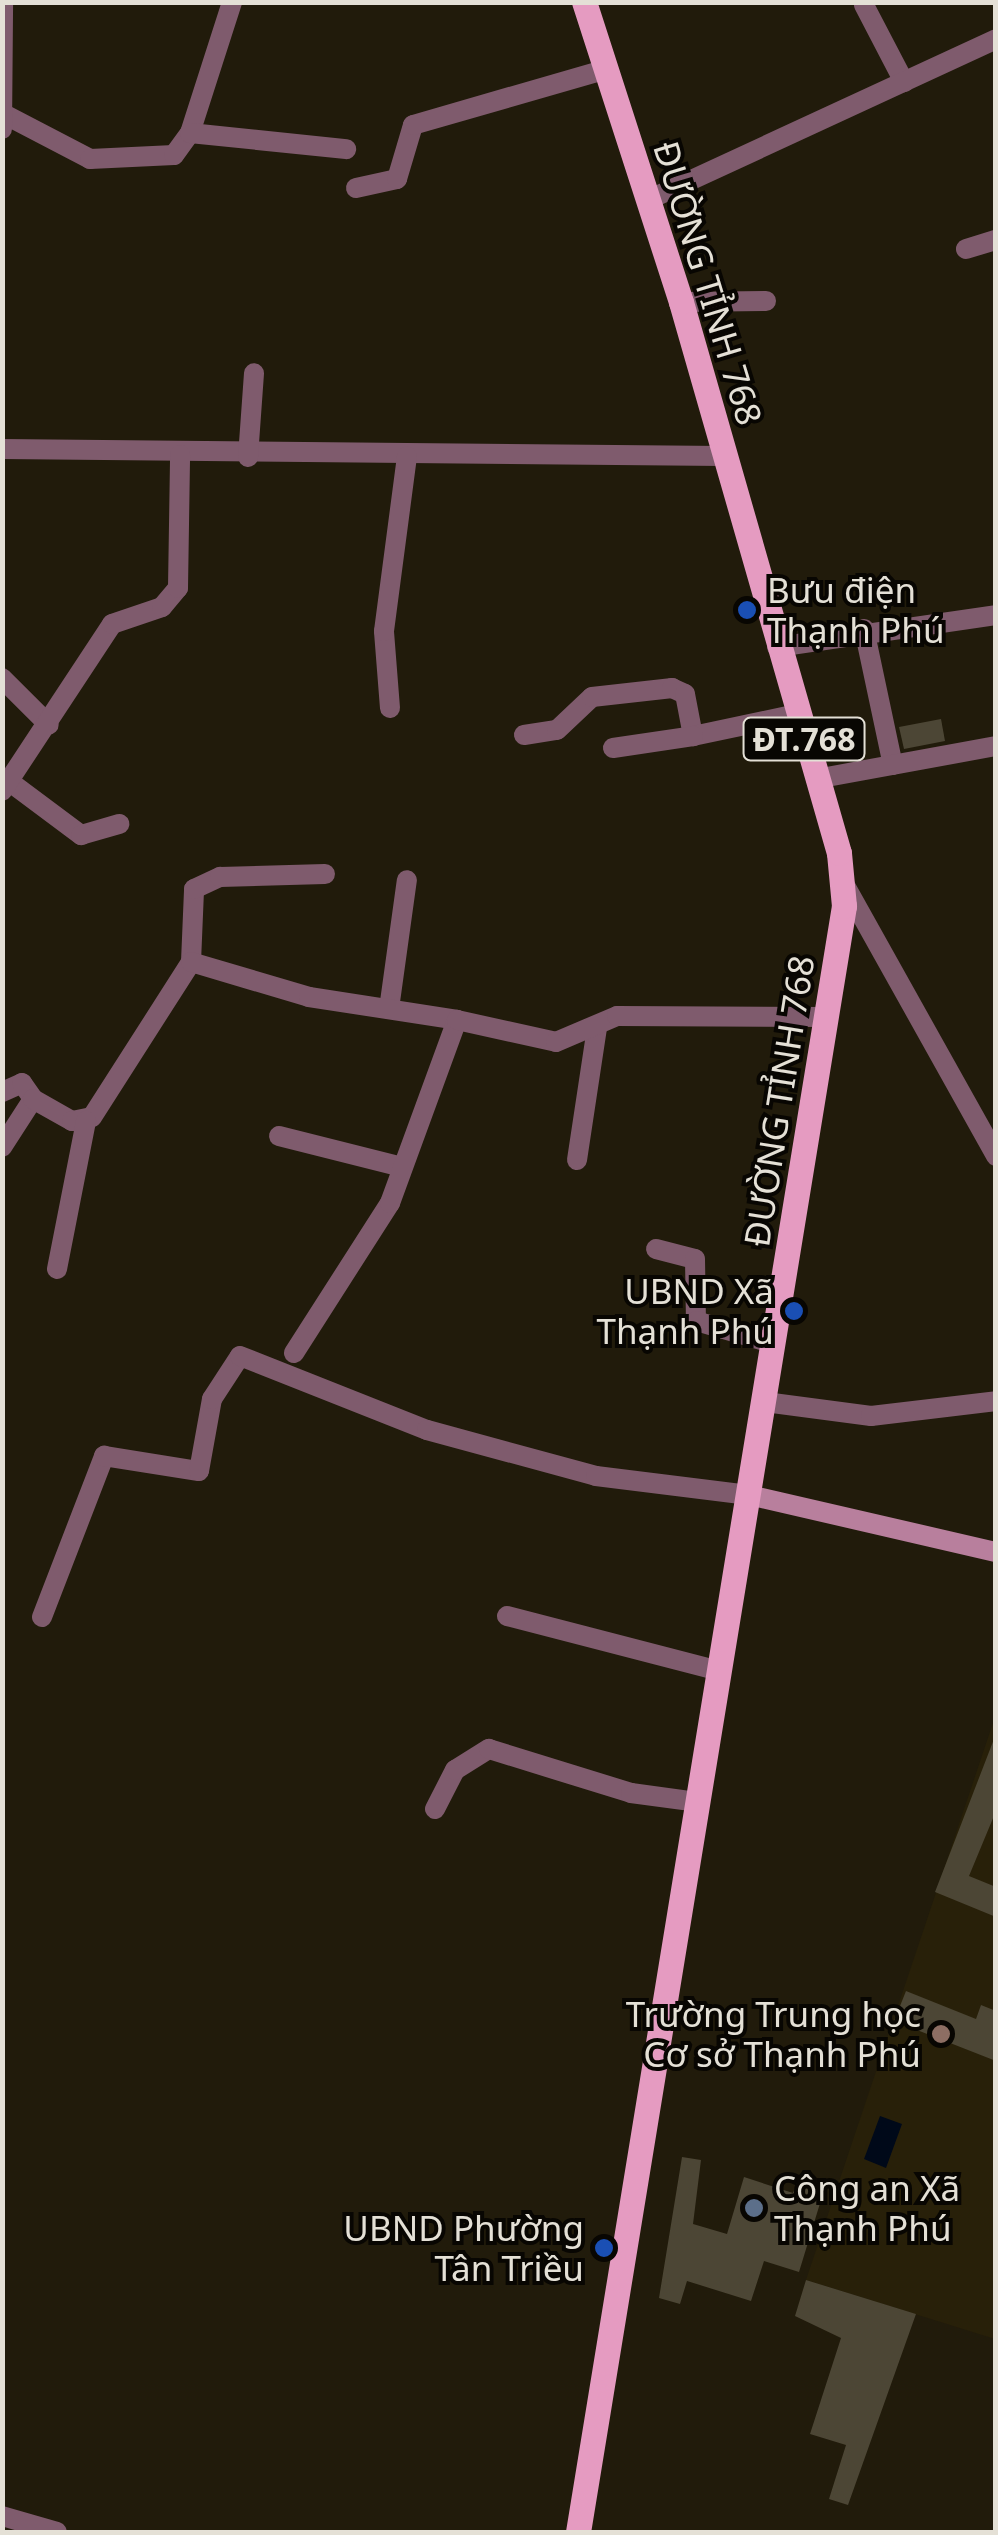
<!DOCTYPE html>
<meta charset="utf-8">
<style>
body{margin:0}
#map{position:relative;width:998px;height:2535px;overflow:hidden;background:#211b0b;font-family:"Noto Sans",sans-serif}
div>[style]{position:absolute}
.built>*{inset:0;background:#282009}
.water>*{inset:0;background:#000919}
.building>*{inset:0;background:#4c4635}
.street>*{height:20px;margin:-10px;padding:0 10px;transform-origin:10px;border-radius:10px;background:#7f5b6d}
.secondary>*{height:20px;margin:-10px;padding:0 10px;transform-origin:10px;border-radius:10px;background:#b87f9d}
.primary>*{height:25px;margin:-12.5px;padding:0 12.5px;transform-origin:12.5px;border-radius:12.5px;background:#e59bc1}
.dots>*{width:28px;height:28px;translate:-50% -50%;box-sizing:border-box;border:5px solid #080602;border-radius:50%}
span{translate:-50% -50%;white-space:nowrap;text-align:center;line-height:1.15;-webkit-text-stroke:8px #080602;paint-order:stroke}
.shield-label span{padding:2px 8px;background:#080602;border:2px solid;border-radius:8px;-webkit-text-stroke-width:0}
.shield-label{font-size:32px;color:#e4e0d6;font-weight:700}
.street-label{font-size:35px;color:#e4e0d6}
.poi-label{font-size:35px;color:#e4e0d6}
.left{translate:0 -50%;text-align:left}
.right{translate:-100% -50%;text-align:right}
.frame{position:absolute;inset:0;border:5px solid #e4e0d6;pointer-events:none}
</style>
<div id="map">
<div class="built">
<i style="clip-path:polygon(995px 1717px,995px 2339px,806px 2280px)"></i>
</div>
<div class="water">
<i style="clip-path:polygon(880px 2116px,902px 2124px,886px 2168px,864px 2159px)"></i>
</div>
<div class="building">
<i style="clip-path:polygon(941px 719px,945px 741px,904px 749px,899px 727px)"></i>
<i style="clip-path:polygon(994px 1739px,996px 1811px,969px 1876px,996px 1887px,996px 1917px,935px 1892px)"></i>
<i style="clip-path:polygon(906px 1991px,976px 2019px,981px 2005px,996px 2011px,996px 2061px,894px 2021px)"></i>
<i style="clip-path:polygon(682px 2157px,701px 2160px,693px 2224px,727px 2234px,744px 2177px,793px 2193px,798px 2179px,825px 2187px,799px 2272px,764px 2261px,751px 2301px,687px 2281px,680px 2304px,659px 2298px)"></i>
<i style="clip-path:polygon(806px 2280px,916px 2314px,848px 2505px,829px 2499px,846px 2445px,810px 2434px,841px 2338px,795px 2316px)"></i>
</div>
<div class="street">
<i style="left:864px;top:5px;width:87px;rotate:62.5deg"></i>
<i style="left:4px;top:114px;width:97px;rotate:27.6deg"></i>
<i style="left:90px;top:159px;width:84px;rotate:-2.7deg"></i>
<i style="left:174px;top:155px;width:27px;rotate:-54deg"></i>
<i style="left:190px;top:133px;width:138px;rotate:-72.2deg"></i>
<i style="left:2px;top:129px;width:127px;rotate:-89.5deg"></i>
<i style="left:190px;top:133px;width:157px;rotate:5.9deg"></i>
<i style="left:356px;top:188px;width:42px;rotate:-12.4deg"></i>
<i style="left:397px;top:179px;width:56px;rotate:-73.5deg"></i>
<i style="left:413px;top:125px;width:199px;rotate:-16.1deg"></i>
<i style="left:648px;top:200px;width:383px;rotate:-24.8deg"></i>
<i style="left:966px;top:249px;width:31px;rotate:-17deg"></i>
<i style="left:681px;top:302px;width:85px;rotate:-0.7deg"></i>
<i style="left:2px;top:449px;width:721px;rotate:0.56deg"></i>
<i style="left:248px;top:457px;width:84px;rotate:-85.9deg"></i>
<i style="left:864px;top:629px;width:139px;rotate:78deg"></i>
<i style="left:777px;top:647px;width:221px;rotate:-8.3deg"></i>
<i style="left:2px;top:678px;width:66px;rotate:45deg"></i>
<i style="left:390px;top:708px;width:77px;rotate:-94.5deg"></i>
<i style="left:384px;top:631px;width:176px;rotate:-82.5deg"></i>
<i style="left:524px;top:735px;width:33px;rotate:-9deg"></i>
<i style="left:557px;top:730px;width:48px;rotate:-43.3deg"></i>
<i style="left:592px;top:697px;width:81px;rotate:-6.4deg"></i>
<i style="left:672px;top:688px;width:14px;rotate:25deg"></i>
<i style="left:685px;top:694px;width:43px;rotate:79.2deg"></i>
<i style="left:693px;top:736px;width:106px;rotate:-11.9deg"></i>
<i style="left:613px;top:748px;width:81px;rotate:-8.5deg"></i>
<i style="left:816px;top:779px;width:183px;rotate:-10.4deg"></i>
<i style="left:10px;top:782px;width:89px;rotate:36.7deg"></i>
<i style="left:81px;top:835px;width:40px;rotate:-16deg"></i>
<i style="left:2px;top:791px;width:200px;rotate:-56.6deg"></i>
<i style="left:112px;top:624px;width:53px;rotate:-18.8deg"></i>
<i style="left:162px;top:607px;width:25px;rotate:-50deg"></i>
<i style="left:178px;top:588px;width:133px;rotate:-89.1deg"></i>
<i style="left:843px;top:882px;width:314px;rotate:60.8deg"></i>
<i style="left:191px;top:962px;width:73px;rotate:-87.6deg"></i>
<i style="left:194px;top:889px;width:29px;rotate:-25deg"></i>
<i style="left:220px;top:877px;width:105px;rotate:-1.6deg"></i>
<i style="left:389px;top:1009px;width:130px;rotate:-82.1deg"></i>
<i style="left:2px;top:1092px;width:22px;rotate:-24deg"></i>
<i style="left:22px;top:1083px;width:19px;rotate:55deg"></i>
<i style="left:279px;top:1136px;width:127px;rotate:14.1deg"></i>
<i style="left:2px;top:1147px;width:57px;rotate:-57.1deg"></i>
<i style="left:33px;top:1099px;width:45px;rotate:29.4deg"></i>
<i style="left:72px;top:1121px;width:20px;rotate:-11deg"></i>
<i style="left:92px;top:1117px;width:184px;rotate:-57.4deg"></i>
<i style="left:191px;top:962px;width:123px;rotate:16.5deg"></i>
<i style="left:309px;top:997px;width:150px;rotate:8.8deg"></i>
<i style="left:577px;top:1160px;width:134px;rotate:-81.4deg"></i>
<i style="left:656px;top:1249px;width:40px;rotate:14.4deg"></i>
<i style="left:695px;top:1259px;width:62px;rotate:89.1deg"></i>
<i style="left:696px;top:1321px;width:82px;rotate:16.2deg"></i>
<i style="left:57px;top:1269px;width:151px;rotate:-78.9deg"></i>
<i style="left:294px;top:1353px;width:178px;rotate:-57.4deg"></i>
<i style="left:390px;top:1203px;width:195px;rotate:-69.9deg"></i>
<i style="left:457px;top:1020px;width:101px;rotate:12.5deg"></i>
<i style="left:556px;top:1042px;width:66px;rotate:-23.1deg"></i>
<i style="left:617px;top:1016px;width:211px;rotate:0.3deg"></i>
<i style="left:765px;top:1402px;width:107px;rotate:7.5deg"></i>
<i style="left:871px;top:1416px;width:126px;rotate:-6.8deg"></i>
<i style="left:507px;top:1616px;width:220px;rotate:14.5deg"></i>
<i style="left:42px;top:1617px;width:173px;rotate:-68.9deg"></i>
<i style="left:104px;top:1456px;width:96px;rotate:9deg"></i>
<i style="left:199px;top:1471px;width:73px;rotate:-79.8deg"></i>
<i style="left:212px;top:1399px;width:51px;rotate:-56.9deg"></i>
<i style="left:240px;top:1356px;width:201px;rotate:21.6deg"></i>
<i style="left:427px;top:1430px;width:175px;rotate:15.2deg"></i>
<i style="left:596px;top:1476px;width:154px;rotate:7.1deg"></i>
<i style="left:435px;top:1809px;width:44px;rotate:-62.9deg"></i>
<i style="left:455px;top:1770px;width:40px;rotate:-32deg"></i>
<i style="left:489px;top:1749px;width:149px;rotate:17.2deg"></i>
<i style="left:631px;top:1793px;width:68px;rotate:7.7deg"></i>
<i style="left:2px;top:2516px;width:57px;rotate:16.2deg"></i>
</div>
<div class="secondary">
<i style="left:749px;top:1495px;width:253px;rotate:13deg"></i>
</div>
<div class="primary">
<i style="left:578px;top:2532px;width:1648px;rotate:-80.71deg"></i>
<i style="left:844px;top:906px;width:53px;rotate:-95.4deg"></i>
<i style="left:839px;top:853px;width:573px;rotate:-106deg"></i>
<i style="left:681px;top:302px;width:315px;rotate:-107.9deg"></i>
</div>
<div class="dots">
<i style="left:747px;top:610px;background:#1a4fb4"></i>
<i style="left:794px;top:1311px;background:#1a4fb4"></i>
<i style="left:941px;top:2034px;background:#8d6e63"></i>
<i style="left:754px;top:2208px;background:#5c6f8a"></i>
<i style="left:604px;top:2248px;background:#1a4fb4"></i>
</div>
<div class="shield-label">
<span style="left:804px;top:739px">ĐT.768</span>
</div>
<div class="street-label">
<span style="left:708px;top:283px;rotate:73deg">ĐƯỜNG TỈNH 768</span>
<span style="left:779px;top:1101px;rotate:-81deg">ĐƯỜNG TỈNH 768</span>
</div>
<div class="poi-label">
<span class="left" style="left:767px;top:610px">Bưu điện<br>Thạnh Phú</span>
<span class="right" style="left:774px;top:1311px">UBND Xã<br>Thạnh Phú</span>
<span class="right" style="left:921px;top:2034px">Trường Trung học<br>Cơ sở Thạnh Phú</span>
<span class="left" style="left:774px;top:2208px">Công an Xã<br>Thạnh Phú</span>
<span class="right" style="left:584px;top:2248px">UBND Phường<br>Tân Triều</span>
</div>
<div class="frame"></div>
</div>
